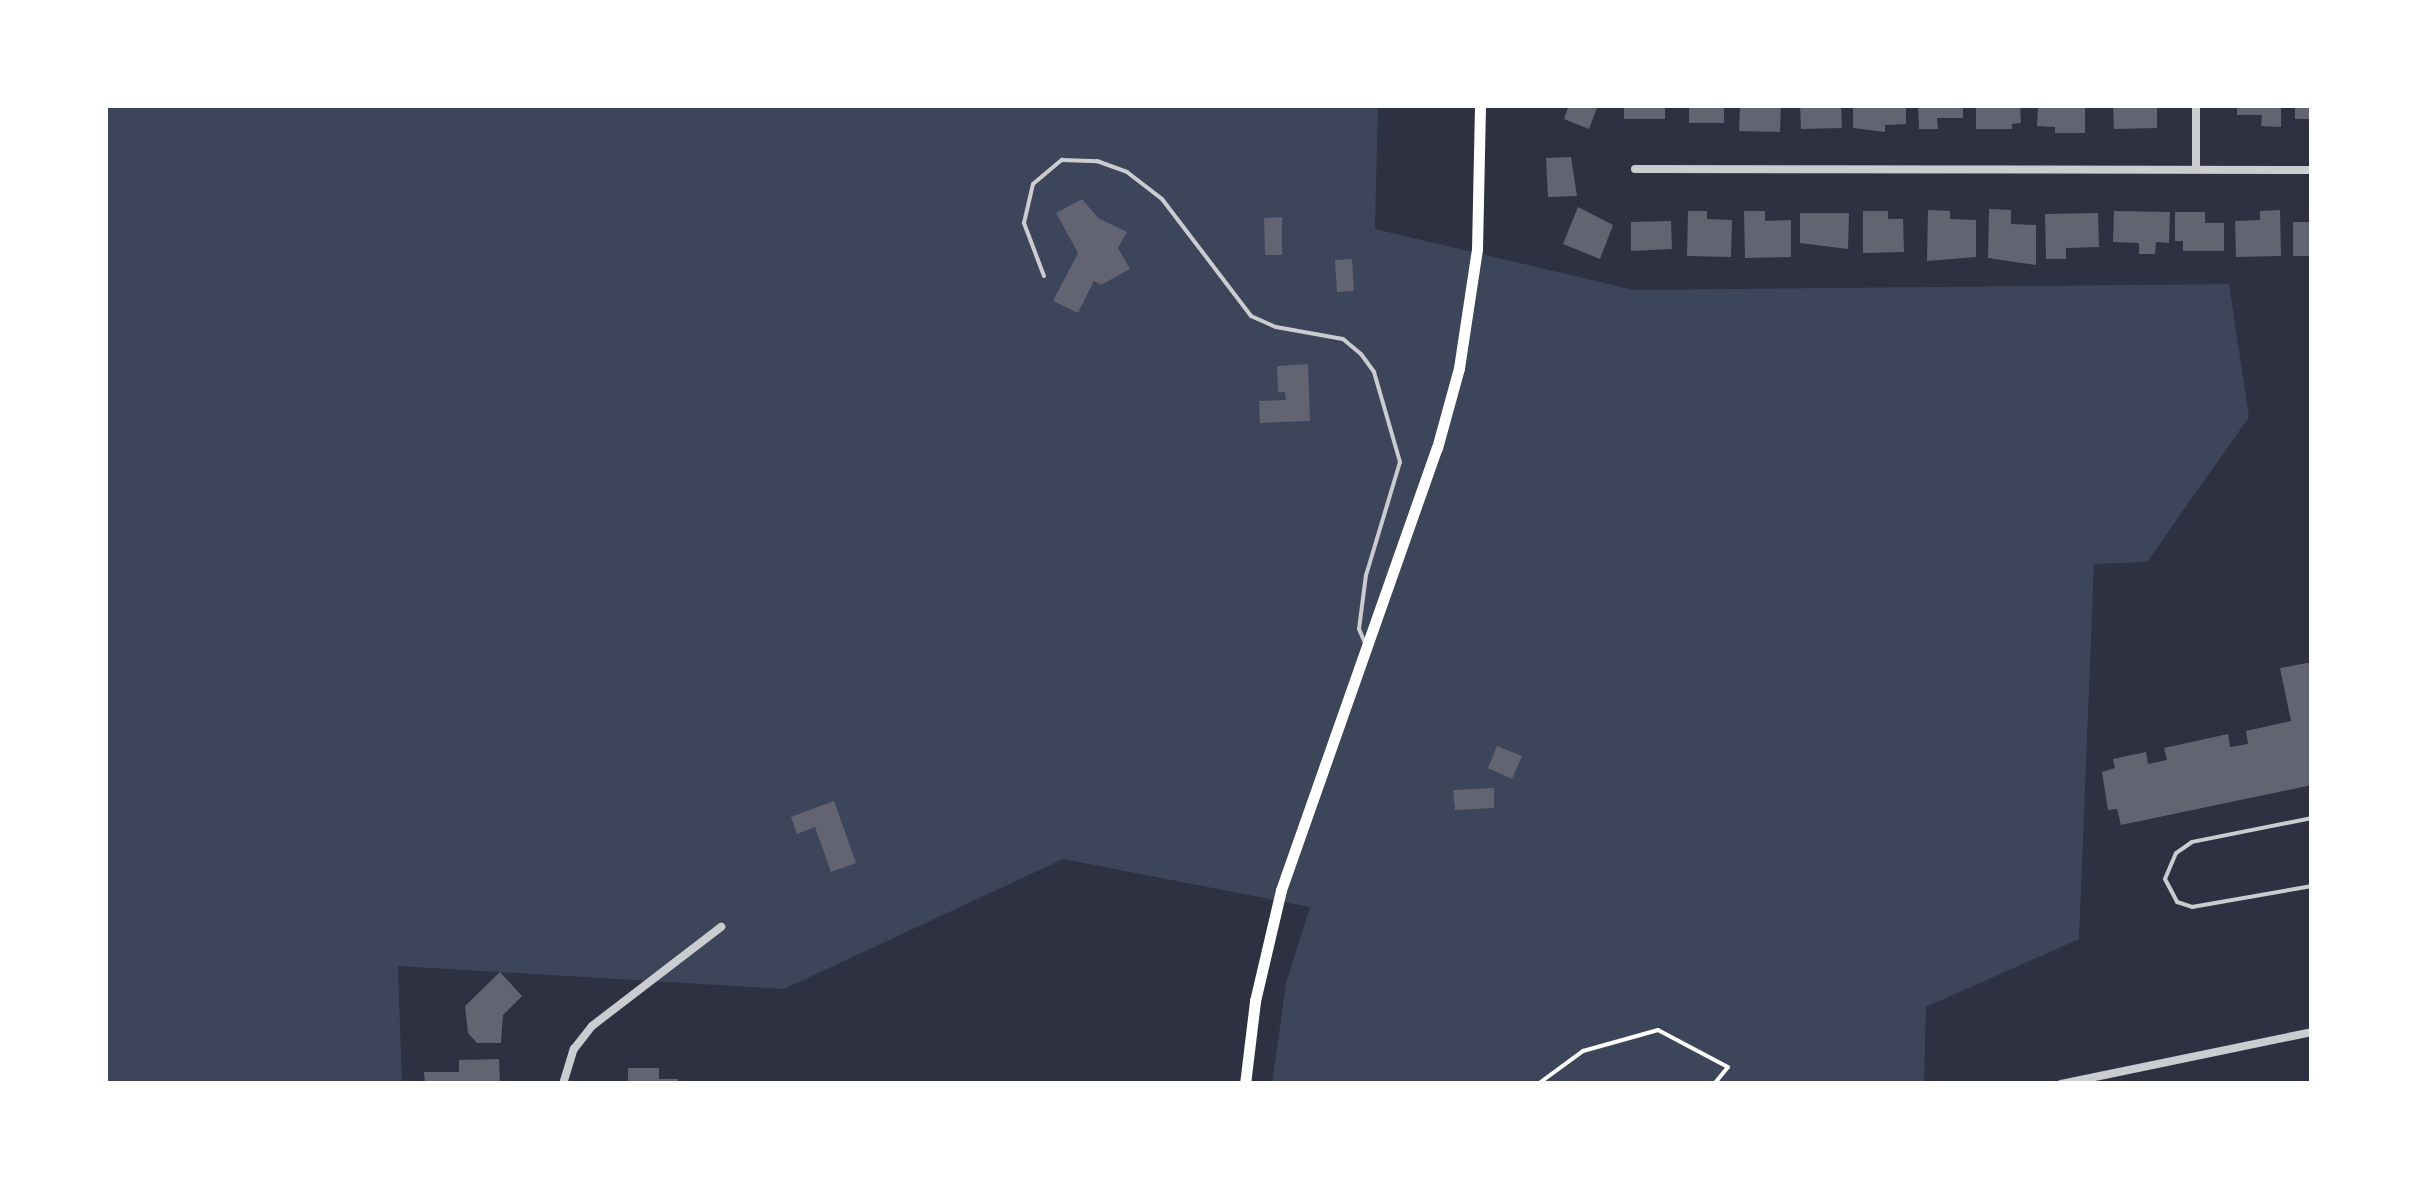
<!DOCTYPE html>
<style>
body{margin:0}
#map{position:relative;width:2417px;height:1189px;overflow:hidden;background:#2d3142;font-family:"Zilla Slab",serif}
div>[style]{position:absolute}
.green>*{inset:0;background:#3c4559}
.building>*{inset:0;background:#626471}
.path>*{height:4px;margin:-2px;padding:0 2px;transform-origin:2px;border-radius:2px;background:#fff}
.service>*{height:4px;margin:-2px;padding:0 2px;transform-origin:2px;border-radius:2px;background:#caccd0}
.minor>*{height:8px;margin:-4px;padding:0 4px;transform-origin:4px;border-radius:4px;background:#caccd0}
.secondary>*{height:11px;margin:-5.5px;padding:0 5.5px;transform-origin:5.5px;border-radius:5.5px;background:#fff}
span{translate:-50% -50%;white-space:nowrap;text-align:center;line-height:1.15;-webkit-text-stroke:9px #fff;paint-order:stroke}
.frame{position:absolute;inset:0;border:108px solid #fff;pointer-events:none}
</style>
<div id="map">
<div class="green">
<i style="clip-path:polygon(105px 105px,1378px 105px,1375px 229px,1634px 290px,2229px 284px,2249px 417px,2147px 562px,2094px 564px,2079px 939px,1926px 1007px,1924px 1084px,1272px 1084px,1286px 983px,1310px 907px,1063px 859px,784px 989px,398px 966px,402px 1084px,105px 1084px)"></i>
</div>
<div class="building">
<i style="clip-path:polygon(1569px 105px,1598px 105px,1589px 129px,1564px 119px)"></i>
<i style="clip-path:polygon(1624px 105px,1665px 105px,1665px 119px,1624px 119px)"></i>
<i style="clip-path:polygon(1689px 105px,1724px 105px,1724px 123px,1689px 123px)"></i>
<i style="clip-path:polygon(1740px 105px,1781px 105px,1780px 132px,1739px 131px)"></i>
<i style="clip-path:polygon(1800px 105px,1841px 105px,1842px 128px,1801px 129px)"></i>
<i style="clip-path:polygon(1853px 105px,1906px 105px,1906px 124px,1885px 125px,1885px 132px,1853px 128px)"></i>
<i style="clip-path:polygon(1918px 105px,1963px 105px,1963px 118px,1937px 118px,1938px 129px,1919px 129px)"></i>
<i style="clip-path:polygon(1976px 105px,2020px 105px,2021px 123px,2012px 124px,2012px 129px,1976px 129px)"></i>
<i style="clip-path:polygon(2038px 105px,2085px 105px,2085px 133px,2055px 133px,2055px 127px,2037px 126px)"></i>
<i style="clip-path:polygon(2113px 105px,2157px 105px,2157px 128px,2114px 129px)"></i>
<i style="clip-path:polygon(2237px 105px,2281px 105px,2281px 127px,2261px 126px,2262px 115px,2237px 115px)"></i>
<i style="clip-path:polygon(2295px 105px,2312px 105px,2312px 119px,2295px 119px)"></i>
<i style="clip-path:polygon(1571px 157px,1577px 196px,1548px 197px,1546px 158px)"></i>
<i style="clip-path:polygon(1082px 199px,1098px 218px,1127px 232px,1118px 248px,1130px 269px,1101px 285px,1094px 281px,1078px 313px,1053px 301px,1078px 253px,1056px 213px)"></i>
<i style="clip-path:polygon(1578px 207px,1613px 225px,1600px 259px,1563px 244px)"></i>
<i style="clip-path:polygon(1989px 209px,2011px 210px,2011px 224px,2036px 225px,2036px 265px,1988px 258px)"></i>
<i style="clip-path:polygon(1928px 210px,1950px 211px,1950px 219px,1976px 220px,1976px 257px,1927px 261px)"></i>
<i style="clip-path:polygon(2280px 210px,2281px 256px,2236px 257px,2235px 221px,2260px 220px,2260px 211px)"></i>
<i style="clip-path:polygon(1688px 211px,1707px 211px,1707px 219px,1732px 220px,1731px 257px,1687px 256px)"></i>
<i style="clip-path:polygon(1744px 211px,1765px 211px,1765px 221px,1791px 220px,1791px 257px,1745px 258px)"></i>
<i style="clip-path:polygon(1863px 211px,1888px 211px,1888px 219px,1903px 219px,1904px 252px,1863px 253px)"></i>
<i style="clip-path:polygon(2114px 211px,2170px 212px,2169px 243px,2156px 242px,2155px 254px,2139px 254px,2139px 243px,2113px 242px)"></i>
<i style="clip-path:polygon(2175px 212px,2205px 212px,2205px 223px,2224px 223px,2224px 251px,2183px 251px,2183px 241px,2175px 241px)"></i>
<i style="clip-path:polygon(1800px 213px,1849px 213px,1848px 249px,1800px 243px)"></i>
<i style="clip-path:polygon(2098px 213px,2099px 247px,2066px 248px,2066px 259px,2046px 259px,2045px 214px)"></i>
<i style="clip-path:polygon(1282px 217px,1282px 255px,1265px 255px,1264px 218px)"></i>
<i style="clip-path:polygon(1671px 221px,1672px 249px,1631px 251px,1631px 222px)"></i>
<i style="clip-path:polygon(2293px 222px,2312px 222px,2312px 256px,2293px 256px)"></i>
<i style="clip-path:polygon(1352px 259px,1354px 291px,1337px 292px,1335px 260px)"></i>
<i style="clip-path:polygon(1308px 364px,1310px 421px,1260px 423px,1259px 401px,1286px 400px,1285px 392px,1278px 392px,1277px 366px)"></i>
<i style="clip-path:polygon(2312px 662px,2312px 785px,2121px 825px,2117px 809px,2108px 810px,2102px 772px,2115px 768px,2113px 759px,2146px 752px,2148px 764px,2167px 760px,2164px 748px,2228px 734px,2230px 747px,2248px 744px,2246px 731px,2291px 721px,2280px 668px)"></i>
<i style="clip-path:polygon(1497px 746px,1522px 756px,1512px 779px,1488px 768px)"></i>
<i style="clip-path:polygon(1494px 788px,1494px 808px,1455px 810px,1453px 790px)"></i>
<i style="clip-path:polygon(834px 801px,856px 863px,831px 872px,815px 827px,797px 834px,791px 817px)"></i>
<i style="clip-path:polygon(500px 972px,522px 996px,503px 1015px,501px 1043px,477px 1043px,468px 1033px,465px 1006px)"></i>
<i style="clip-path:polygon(499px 1059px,500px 1084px,425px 1084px,424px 1072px,459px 1072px,459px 1060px)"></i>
<i style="clip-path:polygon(628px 1068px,659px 1068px,659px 1079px,678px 1079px,678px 1084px,628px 1084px)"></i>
</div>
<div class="path">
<i style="left:1538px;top:1084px;width:56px;rotate:-36.3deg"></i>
<i style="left:1583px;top:1051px;width:78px;rotate:-15.6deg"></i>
<i style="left:1658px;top:1030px;width:79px;rotate:27.9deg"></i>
<i style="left:1728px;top:1067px;width:22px;rotate:129deg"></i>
</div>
<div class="service">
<i style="left:1044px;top:276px;width:57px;rotate:-110.7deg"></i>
<i style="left:1024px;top:223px;width:40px;rotate:-77deg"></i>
<i style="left:1033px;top:184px;width:38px;rotate:-40deg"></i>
<i style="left:1062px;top:160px;width:35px;rotate:2deg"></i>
<i style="left:1097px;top:161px;width:32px;rotate:20deg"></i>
<i style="left:1127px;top:172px;width:44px;rotate:37.6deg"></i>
<i style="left:1162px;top:199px;width:147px;rotate:52.7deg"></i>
<i style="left:1251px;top:316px;width:27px;rotate:24deg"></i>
<i style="left:1276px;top:327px;width:68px;rotate:10.2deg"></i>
<i style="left:1343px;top:339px;width:23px;rotate:40deg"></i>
<i style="left:1361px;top:354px;width:22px;rotate:54deg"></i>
<i style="left:1374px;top:372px;width:94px;rotate:73.9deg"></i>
<i style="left:1400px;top:462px;width:118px;rotate:106.7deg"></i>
<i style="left:1366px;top:575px;width:54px;rotate:97.4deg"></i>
<i style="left:1359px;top:629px;width:15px;rotate:67deg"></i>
<i style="left:2312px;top:818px;width:122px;rotate:168.7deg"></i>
<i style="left:2192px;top:842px;width:19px;rotate:145deg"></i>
<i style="left:2176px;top:853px;width:28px;rotate:113deg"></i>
<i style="left:2165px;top:879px;width:26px;rotate:62deg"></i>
<i style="left:2177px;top:902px;width:16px;rotate:18deg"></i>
<i style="left:2192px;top:907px;width:122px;rotate:-9.9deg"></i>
</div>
<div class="minor">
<i style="left:2196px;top:105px;width:64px;rotate:90deg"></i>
<i style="left:1635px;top:169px;width:677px;rotate:0.08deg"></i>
<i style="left:563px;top:1084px;width:37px;rotate:-73deg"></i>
<i style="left:574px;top:1049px;width:29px;rotate:-52deg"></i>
<i style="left:592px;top:1026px;width:163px;rotate:-37.5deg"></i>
<i style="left:2061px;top:1084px;width:256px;rotate:-11.7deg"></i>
</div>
<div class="secondary">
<i style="left:1245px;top:1084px;width:84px;rotate:-83.1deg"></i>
<i style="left:1255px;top:1001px;width:114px;rotate:-76.8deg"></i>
<i style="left:1281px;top:890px;width:469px;rotate:-70.6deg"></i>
<i style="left:1437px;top:448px;width:83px;rotate:-74.6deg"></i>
<i style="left:1459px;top:368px;width:120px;rotate:-81.4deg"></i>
<i style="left:1477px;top:249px;width:144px;rotate:-88.8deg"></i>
</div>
<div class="frame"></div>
</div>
